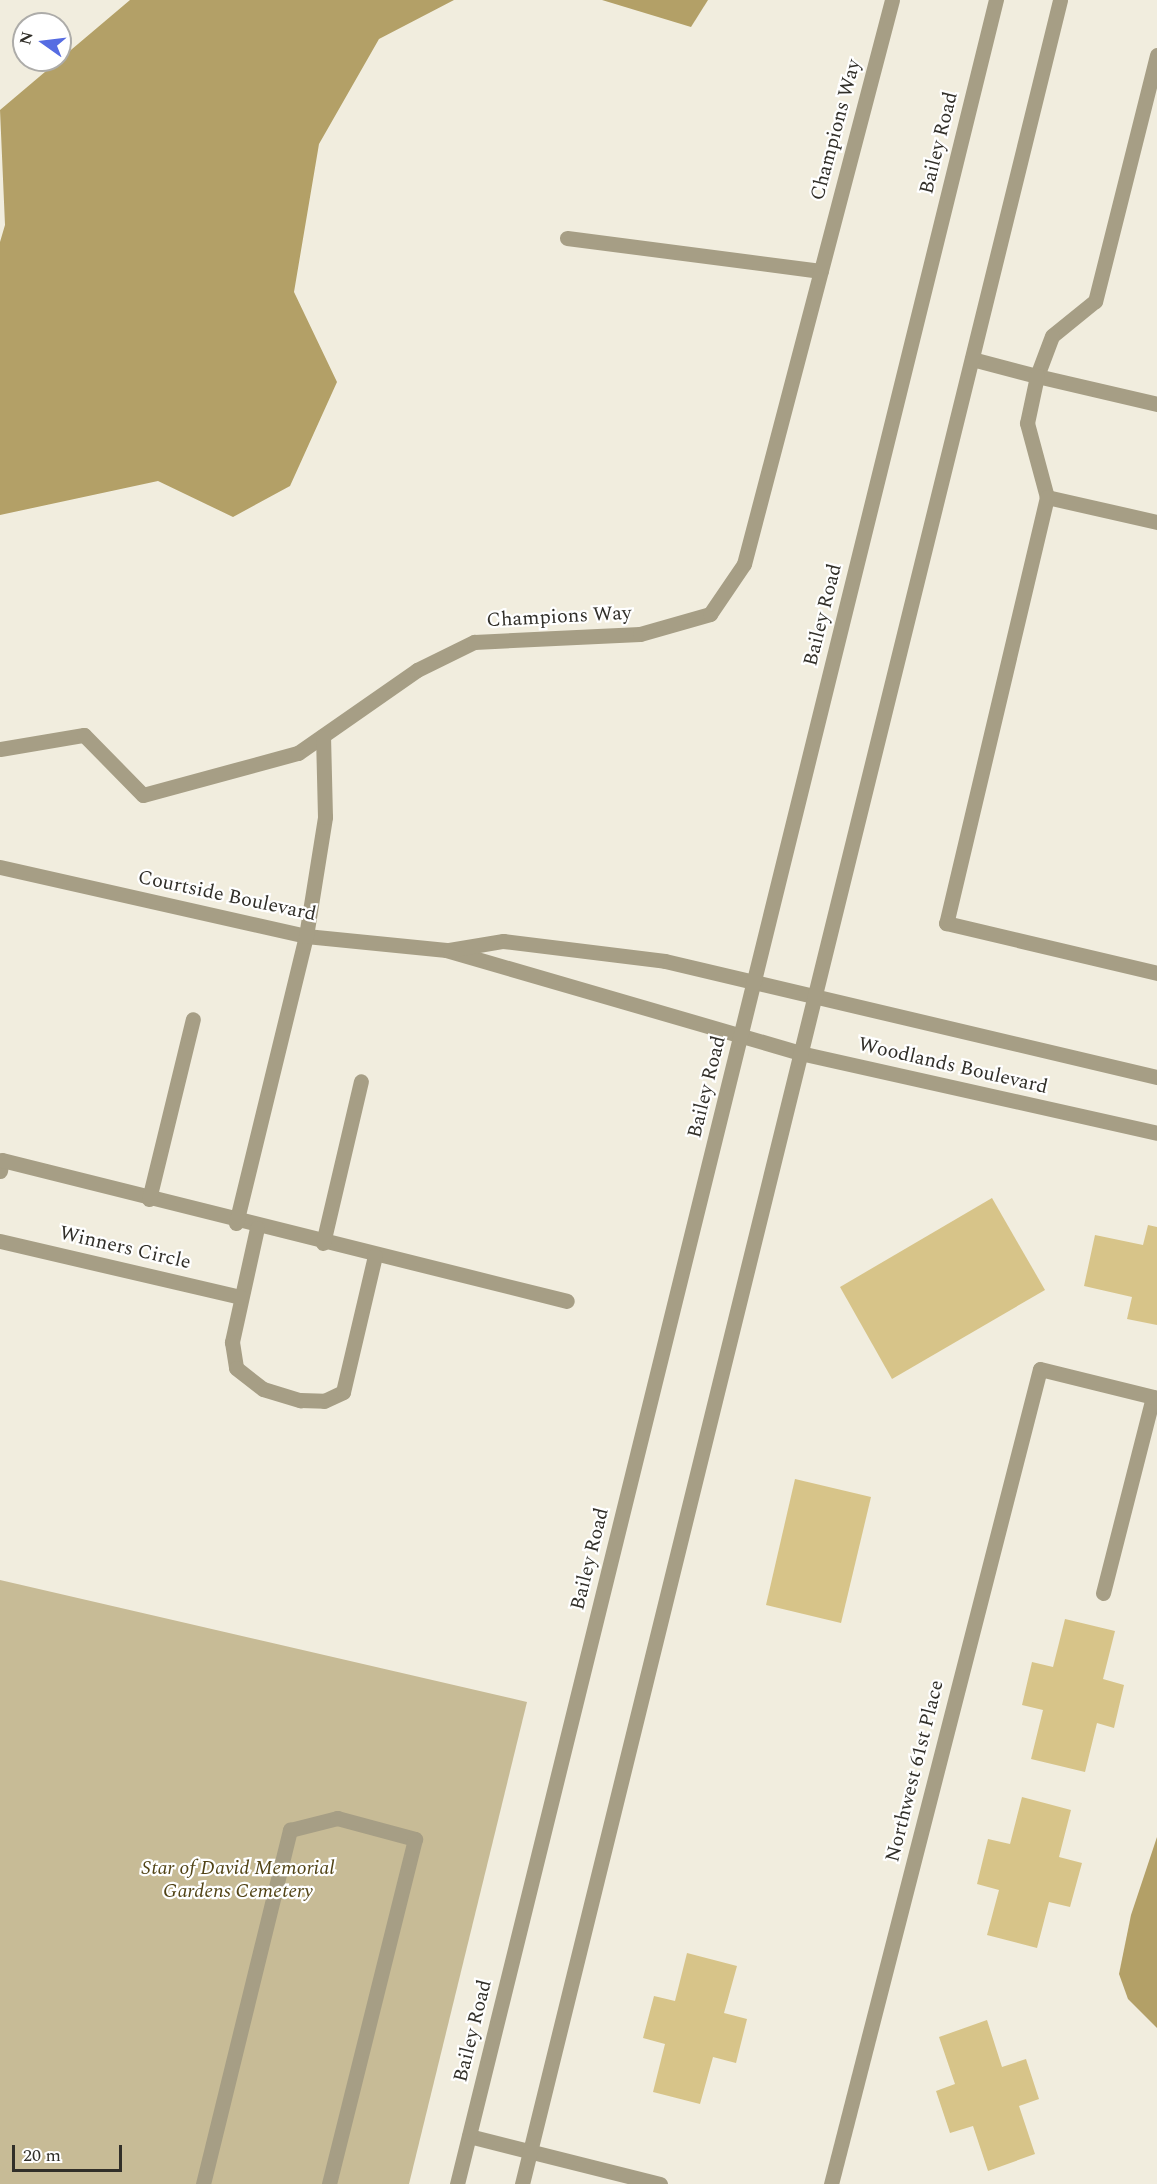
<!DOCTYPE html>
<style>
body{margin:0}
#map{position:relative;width:1157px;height:2184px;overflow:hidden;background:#f1edde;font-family:Spectral,serif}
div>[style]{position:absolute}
.green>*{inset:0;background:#c7bb96}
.water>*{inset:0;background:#b3a067}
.building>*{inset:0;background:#d7c489}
.minor>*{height:15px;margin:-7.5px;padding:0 7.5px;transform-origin:7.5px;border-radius:7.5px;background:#a69e85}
span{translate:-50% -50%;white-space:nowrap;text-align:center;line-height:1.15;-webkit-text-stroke:4.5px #fff;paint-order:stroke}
.street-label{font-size:20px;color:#312f29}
.park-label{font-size:20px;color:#514315;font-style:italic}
.north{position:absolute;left:12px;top:12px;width:60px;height:60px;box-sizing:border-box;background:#fff;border:2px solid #adaca9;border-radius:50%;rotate:284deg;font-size:16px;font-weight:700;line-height:24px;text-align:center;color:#312f29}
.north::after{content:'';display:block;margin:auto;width:21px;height:27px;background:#566ce2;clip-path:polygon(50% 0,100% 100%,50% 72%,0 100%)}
.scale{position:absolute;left:12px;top:2145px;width:110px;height:27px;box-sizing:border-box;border:3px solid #312f29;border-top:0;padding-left:8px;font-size:18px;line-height:21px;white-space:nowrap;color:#312f29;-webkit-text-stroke:4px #fff;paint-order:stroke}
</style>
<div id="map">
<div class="green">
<i style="clip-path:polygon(0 1580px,527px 1702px,409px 2184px,0 2184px)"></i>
</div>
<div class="water">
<i style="clip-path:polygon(130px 0,454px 0,379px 39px,319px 144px,294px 292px,337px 382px,290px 486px,233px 517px,158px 481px,0 515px,0 242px,5px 225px,0 110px)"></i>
<i style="clip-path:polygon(602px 0,708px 0,691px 27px)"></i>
<i style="clip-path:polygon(1157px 1837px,1157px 2028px,1128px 1999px,1119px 1974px,1131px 1915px)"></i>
</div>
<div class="building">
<i style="clip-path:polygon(992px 1198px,1045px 1290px,892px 1379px,840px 1287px)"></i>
<i style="clip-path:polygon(1148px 1225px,1157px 1227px,1157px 1325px,1127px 1319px,1132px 1297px,1084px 1286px,1095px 1235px,1143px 1245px)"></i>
<i style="clip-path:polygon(795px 1479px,871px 1497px,841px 1623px,766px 1605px)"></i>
<i style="clip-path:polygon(1065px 1619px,1115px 1631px,1103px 1679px,1124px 1685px,1114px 1728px,1097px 1723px,1085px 1772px,1031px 1759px,1043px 1710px,1022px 1705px,1032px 1662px,1053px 1667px)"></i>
<i style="clip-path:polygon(1022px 1797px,1071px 1810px,1059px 1857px,1082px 1863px,1070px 1907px,1049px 1902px,1037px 1948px,987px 1935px,999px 1890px,977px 1884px,988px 1839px,1010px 1844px)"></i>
<i style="clip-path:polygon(687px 1953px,737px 1966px,724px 2013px,747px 2019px,736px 2063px,713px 2057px,700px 2104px,653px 2092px,665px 2044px,643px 2038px,654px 1996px,675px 2001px)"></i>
<i style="clip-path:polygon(987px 2020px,1002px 2067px,1026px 2059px,1039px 2099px,1019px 2106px,1035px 2154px,988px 2171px,973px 2126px,950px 2133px,936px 2091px,955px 2084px,939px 2037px)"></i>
</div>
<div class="minor">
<i style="left:1157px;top:55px;width:254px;rotate:104.1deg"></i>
<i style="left:1095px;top:301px;width:55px;rotate:140.9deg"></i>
<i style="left:1052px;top:336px;width:43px;rotate:110.6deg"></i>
<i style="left:1037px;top:376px;width:123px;rotate:13.1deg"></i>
<i style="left:567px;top:238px;width:256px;rotate:7.4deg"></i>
<i style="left:972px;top:359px;width:67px;rotate:14.7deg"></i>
<i style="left:1037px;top:376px;width:48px;rotate:102deg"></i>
<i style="left:1027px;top:423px;width:77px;rotate:74.9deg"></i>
<i style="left:1157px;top:522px;width:113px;rotate:-167.2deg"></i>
<i style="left:1047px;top:497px;width:438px;rotate:103.3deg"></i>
<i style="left:946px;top:923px;width:217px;rotate:13.3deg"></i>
<i style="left:0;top:749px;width:85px;rotate:-9.5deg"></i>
<i style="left:84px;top:735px;width:84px;rotate:45.5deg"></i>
<i style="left:143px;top:795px;width:161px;rotate:-15.2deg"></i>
<i style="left:298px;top:753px;width:145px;rotate:-34.9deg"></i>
<i style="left:417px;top:670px;width:64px;rotate:-26.2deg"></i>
<i style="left:474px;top:642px;width:166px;rotate:-2.8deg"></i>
<i style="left:640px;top:634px;width:73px;rotate:-15.9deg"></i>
<i style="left:710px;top:614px;width:60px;rotate:-55.8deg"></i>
<i style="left:744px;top:564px;width:583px;rotate:-75.3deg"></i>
<i style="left:0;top:867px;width:314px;rotate:12.7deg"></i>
<i style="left:306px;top:936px;width:141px;rotate:5.7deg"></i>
<i style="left:446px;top:950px;width:369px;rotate:16.2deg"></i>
<i style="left:800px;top:1053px;width:366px;rotate:12.6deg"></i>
<i style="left:449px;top:950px;width:55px;rotate:-9.5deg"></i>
<i style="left:503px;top:941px;width:163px;rotate:7deg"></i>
<i style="left:665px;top:961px;width:505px;rotate:13.27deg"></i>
<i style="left:0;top:1171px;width:11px;rotate:-80deg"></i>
<i style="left:2px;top:1160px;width:582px;rotate:14.01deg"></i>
<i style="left:149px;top:1199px;width:185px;rotate:-76.3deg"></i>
<i style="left:236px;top:1223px;width:295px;rotate:-76.3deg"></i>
<i style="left:306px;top:936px;width:121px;rotate:-80.9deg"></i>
<i style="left:325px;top:817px;width:81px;rotate:-91.4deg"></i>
<i style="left:257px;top:1228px;width:117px;rotate:102.4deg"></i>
<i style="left:232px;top:1342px;width:26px;rotate:81deg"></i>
<i style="left:236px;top:1368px;width:34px;rotate:38deg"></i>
<i style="left:263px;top:1389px;width:39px;rotate:17deg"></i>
<i style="left:300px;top:1400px;width:24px;rotate:2deg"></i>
<i style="left:324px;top:1401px;width:21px;rotate:-25deg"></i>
<i style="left:343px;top:1392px;width:140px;rotate:-76.8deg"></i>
<i style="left:0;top:1241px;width:247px;rotate:13.1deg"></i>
<i style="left:323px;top:1243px;width:166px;rotate:-76.8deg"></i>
<i style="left:1103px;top:1593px;width:202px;rotate:-75.7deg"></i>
<i style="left:469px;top:2136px;width:197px;rotate:14.1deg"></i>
<i style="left:203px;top:2184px;width:365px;rotate:-76.2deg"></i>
<i style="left:290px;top:1830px;width:49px;rotate:-14.3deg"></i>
<i style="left:337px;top:1818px;width:81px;rotate:15.1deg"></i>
<i style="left:415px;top:1839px;width:356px;rotate:104deg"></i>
<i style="left:457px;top:2184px;width:2250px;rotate:-76.14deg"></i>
<i style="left:522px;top:2184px;width:2249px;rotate:-76.16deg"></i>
<i style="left:831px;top:2184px;width:841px;rotate:-75.62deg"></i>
<i style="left:1040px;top:1369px;width:121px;rotate:13.9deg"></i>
</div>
<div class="street-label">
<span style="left:836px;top:130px;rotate:-75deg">Champions Way</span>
<span style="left:939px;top:143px;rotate:-76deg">Bailey Road</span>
<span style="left:823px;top:615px;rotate:-76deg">Bailey Road</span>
<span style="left:559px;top:617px;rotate:-3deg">Champions Way</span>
<span style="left:227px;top:896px;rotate:12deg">Courtside Boulevard</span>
<span style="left:953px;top:1066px;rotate:13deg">Woodlands Boulevard</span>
<span style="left:707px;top:1087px;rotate:-76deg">Bailey Road</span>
<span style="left:125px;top:1248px;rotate:13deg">Winners Circle</span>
<span style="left:590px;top:1559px;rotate:-76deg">Bailey Road</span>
<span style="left:915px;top:1771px;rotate:-76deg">Northwest 61st Place</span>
<span style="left:473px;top:2031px;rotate:-76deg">Bailey Road</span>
</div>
<div class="park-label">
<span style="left:238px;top:1880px">Star of David Memorial<br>Gardens Cemetery</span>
</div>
<div class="north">N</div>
<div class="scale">20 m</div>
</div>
